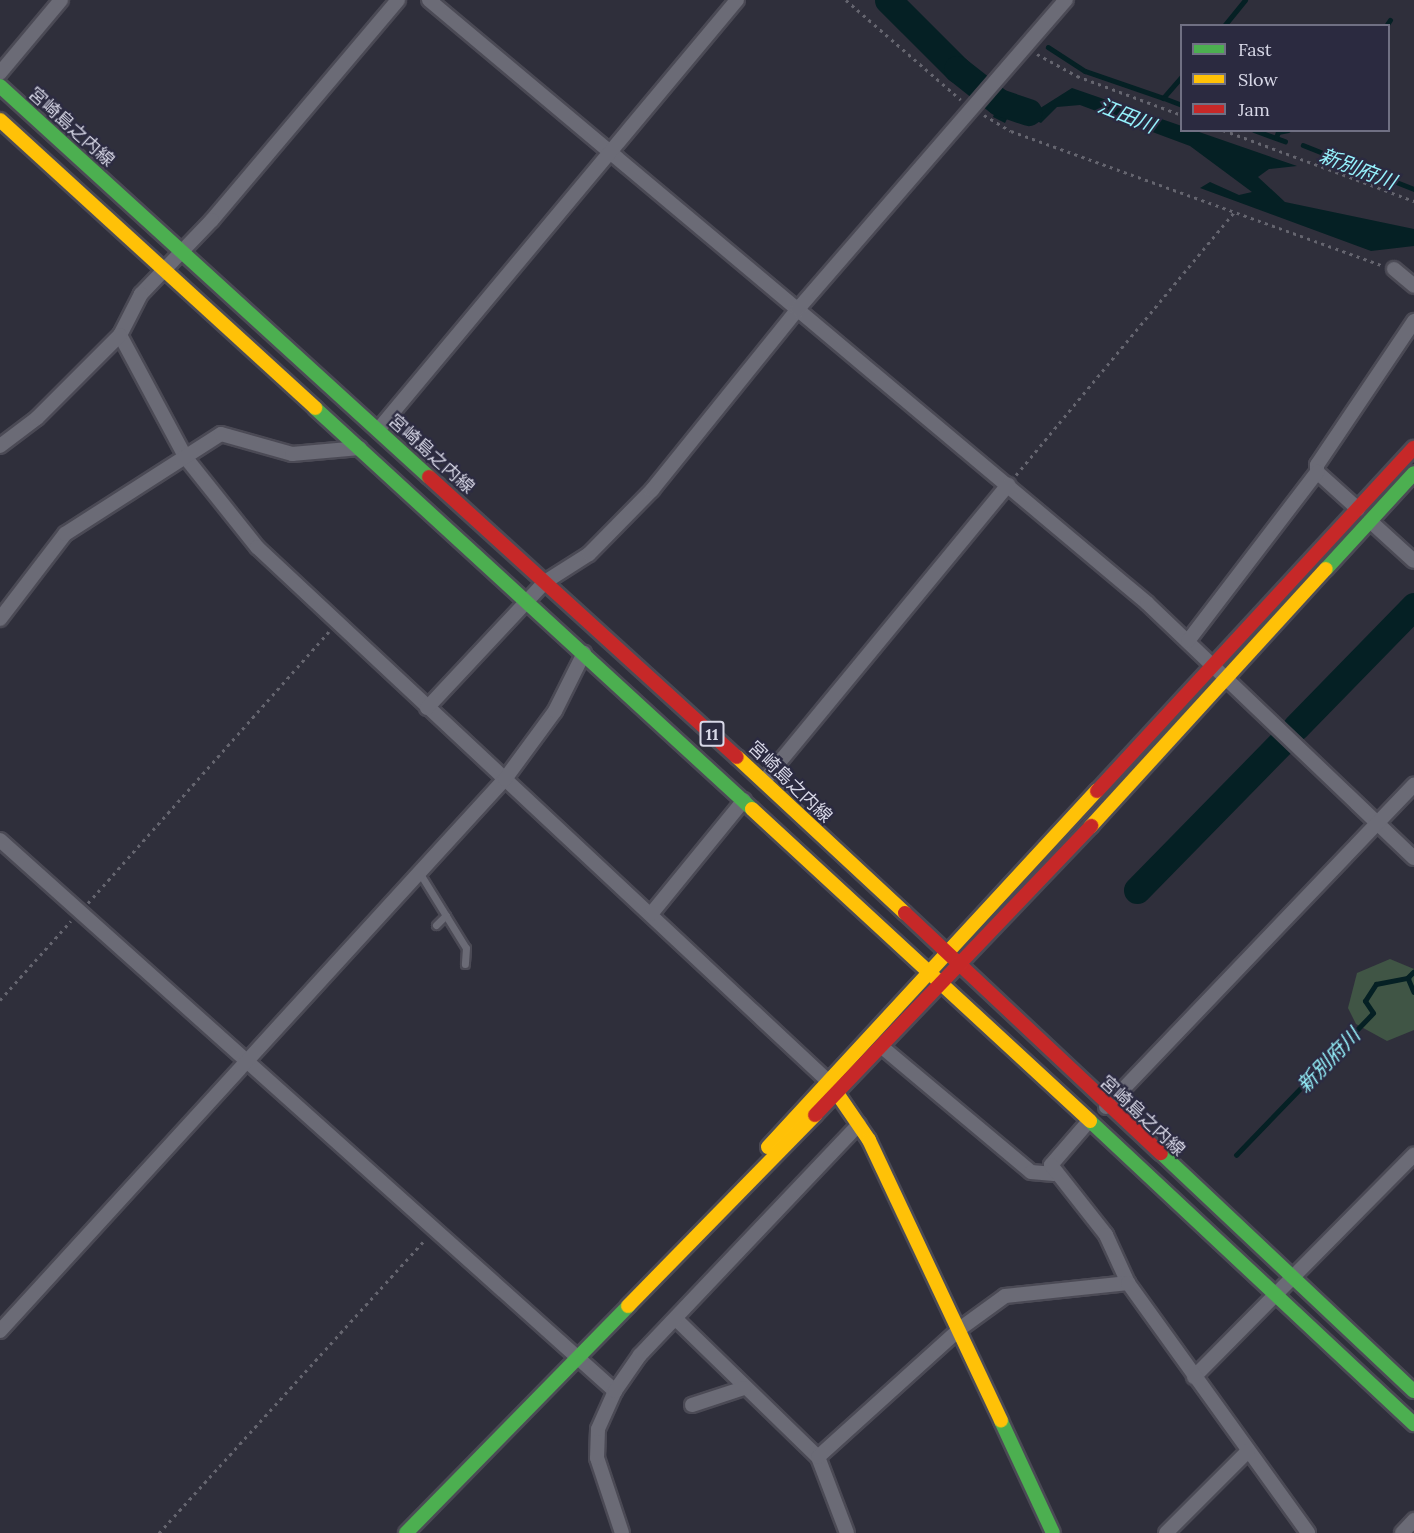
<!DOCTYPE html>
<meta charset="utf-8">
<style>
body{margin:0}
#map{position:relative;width:1414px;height:1533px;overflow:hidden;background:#2f2f3b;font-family:Lora,"Noto Sans JP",serif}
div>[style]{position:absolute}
.green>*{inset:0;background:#405545}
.water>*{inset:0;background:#052024}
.stream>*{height:4.5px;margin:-2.25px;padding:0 2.25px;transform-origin:2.25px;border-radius:2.25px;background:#052024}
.river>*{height:27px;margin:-13.5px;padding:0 13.5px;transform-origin:13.5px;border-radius:13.5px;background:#052024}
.path>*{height:3px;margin-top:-1.5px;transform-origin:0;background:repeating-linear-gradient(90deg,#65656f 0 3px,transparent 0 7.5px)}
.roads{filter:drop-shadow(2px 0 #4b4a55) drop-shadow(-2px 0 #4b4a55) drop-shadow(0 2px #4b4a55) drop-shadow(0 -2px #4b4a55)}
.lane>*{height:7px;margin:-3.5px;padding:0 3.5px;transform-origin:3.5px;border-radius:3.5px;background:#6b6b76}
.street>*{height:14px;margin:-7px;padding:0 7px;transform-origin:7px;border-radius:7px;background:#6b6b76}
.fast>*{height:14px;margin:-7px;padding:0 7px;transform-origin:7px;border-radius:7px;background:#4caf50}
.slow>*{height:14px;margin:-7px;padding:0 7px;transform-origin:7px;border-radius:7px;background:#ffc107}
.jam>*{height:14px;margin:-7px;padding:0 7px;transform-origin:7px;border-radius:7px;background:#c62828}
span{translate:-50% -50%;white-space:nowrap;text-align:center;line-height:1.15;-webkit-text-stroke:4.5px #2b2a40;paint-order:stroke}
.shield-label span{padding:2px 4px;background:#2b2a40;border:2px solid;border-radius:4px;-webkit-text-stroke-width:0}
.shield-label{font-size:16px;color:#d8d8e7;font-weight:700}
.street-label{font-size:18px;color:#d8d8e7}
.water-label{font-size:20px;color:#96f3fd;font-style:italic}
.legend{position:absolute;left:1180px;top:24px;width:210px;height:108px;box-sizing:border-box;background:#2b2a40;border:2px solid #707083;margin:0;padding:8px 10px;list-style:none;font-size:18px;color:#d8d8e7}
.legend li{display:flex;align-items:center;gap:12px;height:30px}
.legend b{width:30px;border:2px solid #707083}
</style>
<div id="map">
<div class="green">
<i style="clip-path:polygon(1390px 959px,1414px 969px,1414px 1030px,1387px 1041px,1356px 1024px,1348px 1008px,1357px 973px)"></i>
</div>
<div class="water">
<i style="clip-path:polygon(1072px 88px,1297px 166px,1269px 169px,1258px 177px,1285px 202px,1414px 229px,1414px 246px,1371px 251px,1200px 188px,1210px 182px,1239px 195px,1252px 192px,1190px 146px,1080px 105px,1057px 107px,1041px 123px,1012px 109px,1005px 123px,993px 117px,997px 107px,990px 102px,996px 95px,1034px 112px)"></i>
</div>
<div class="stream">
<i style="left:1224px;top:26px;width:33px;rotate:-51deg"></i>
<i style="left:1386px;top:26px;width:7px;rotate:-56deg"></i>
<i style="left:1048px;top:47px;width:44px;rotate:33deg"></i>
<i style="left:1085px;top:71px;width:83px;rotate:18.9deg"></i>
<i style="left:1182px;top:77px;width:28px;rotate:131deg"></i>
<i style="left:1164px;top:98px;width:19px;rotate:21deg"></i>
<i style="left:1254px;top:130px;width:33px;rotate:20deg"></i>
<i style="left:1276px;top:138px;width:6px;rotate:-72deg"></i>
<i style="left:1278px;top:132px;width:10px;rotate:-11deg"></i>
<i style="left:1303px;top:145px;width:119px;rotate:21.6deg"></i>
<i style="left:1414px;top:972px;width:8px;rotate:135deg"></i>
<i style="left:1408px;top:978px;width:15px;rotate:67deg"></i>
<i style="left:1236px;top:1155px;width:197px;rotate:-46deg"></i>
<i style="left:1373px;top:1013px;width:14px;rotate:-124deg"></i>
<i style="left:1365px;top:1001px;width:20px;rotate:-57deg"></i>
<i style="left:1376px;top:984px;width:33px;rotate:-11deg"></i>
</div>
<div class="river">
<i style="left:888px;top:0;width:98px;rotate:45deg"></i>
<i style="left:957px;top:69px;width:53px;rotate:38.2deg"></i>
<i style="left:999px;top:102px;width:31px;rotate:19deg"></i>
<i style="left:1296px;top:727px;width:169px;rotate:-45.7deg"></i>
<i style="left:1137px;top:890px;width:210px;rotate:-45.6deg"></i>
</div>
<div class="path">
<i style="left:846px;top:0;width:152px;rotate:41deg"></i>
<i style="left:1037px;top:54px;width:46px;rotate:28.8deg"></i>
<i style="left:1077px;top:76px;width:112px;rotate:20.4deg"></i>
<i style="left:984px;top:115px;width:31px;rotate:31deg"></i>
<i style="left:1011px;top:131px;width:394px;rotate:19.9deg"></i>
<i style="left:1223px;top:130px;width:204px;rotate:20.4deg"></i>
<i style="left:1016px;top:475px;width:343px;rotate:-50.3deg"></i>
<i style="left:88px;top:903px;width:363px;rotate:-48.4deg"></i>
<i style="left:0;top:1000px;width:106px;rotate:-48.1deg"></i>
<i style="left:159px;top:1533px;width:397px;rotate:-47.8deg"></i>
</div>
<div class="roads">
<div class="lane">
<i style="left:419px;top:872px;width:89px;rotate:58.3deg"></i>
<i style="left:466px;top:948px;width:16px;rotate:94deg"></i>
<i style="left:436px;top:925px;width:14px;rotate:-45deg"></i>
</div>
<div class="street">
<i style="left:398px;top:0;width:288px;rotate:130.2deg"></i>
<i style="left:212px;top:220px;width:103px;rotate:133.8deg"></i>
<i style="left:141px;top:294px;width:46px;rotate:117.1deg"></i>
<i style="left:120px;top:335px;width:140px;rotate:61.8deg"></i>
<i style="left:186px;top:458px;width:114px;rotate:51.4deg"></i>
<i style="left:257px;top:547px;width:783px;rotate:43.09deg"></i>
<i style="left:429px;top:0;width:938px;rotate:40.02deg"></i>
<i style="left:1147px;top:603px;width:369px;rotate:43.7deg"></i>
<i style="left:0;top:73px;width:95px;rotate:-50.1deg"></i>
<i style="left:1394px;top:269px;width:26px;rotate:40deg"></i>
<i style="left:378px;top:430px;width:560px;rotate:-50.14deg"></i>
<i style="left:0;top:446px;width:46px;rotate:-37.1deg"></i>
<i style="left:37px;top:418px;width:117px;rotate:-45deg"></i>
<i style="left:1358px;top:509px;width:55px;rotate:-137.9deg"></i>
<i style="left:1317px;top:472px;width:7px;rotate:-90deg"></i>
<i style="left:1317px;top:465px;width:174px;rotate:-56deg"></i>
<i style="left:1370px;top:521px;width:59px;rotate:42.3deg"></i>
<i style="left:0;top:619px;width:107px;rotate:-52.6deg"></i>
<i style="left:65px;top:534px;width:185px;rotate:-32.7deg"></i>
<i style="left:221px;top:434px;width:74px;rotate:15.7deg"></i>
<i style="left:292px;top:454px;width:68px;rotate:-5deg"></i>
<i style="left:1188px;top:641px;width:213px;rotate:-52.6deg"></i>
<i style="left:427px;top:708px;width:173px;rotate:-46.9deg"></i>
<i style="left:545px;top:582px;width:52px;rotate:-32.5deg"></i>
<i style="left:589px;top:554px;width:90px;rotate:-45.5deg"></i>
<i style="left:652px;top:490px;width:233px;rotate:-51.1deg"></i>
<i style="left:798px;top:309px;width:409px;rotate:-49.1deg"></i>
<i style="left:764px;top:781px;width:384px;rotate:-50.5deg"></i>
<i style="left:0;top:840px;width:826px;rotate:41.86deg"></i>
<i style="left:651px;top:914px;width:147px;rotate:-50.8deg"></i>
<i style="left:882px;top:1047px;width:194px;rotate:40deg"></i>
<i style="left:1031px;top:1172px;width:23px;rotate:5deg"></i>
<i style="left:1106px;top:1107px;width:446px;rotate:-46.3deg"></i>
<i style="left:1089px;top:1121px;width:58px;rotate:130.8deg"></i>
<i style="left:1051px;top:1165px;width:89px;rotate:51.8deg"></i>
<i style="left:1106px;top:1235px;width:53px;rotate:65.4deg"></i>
<i style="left:678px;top:1321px;width:195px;rotate:44.2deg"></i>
<i style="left:818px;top:1457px;width:81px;rotate:69.1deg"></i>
<i style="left:0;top:1331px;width:748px;rotate:-47.55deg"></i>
<i style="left:505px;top:779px;width:84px;rotate:-53.7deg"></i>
<i style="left:555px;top:711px;width:65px;rotate:-63.4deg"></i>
<i style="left:1194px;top:1377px;width:313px;rotate:-45.3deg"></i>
<i style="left:692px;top:1405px;width:55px;rotate:-18.1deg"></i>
<i style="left:818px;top:1457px;width:193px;rotate:-42.1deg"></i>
<i style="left:961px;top:1328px;width:54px;rotate:-36deg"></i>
<i style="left:1005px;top:1296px;width:124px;rotate:-6deg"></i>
<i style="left:1128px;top:1283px;width:308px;rotate:54.2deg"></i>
<i style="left:622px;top:1533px;width:79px;rotate:-108.4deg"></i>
<i style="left:597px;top:1458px;width:29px;rotate:-88deg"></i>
<i style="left:598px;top:1429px;width:42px;rotate:-65.9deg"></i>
<i style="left:615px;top:1391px;width:44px;rotate:-55.2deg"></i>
<i style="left:640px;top:1355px;width:318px;rotate:-46.5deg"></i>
<i style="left:1166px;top:1533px;width:116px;rotate:-45deg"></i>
<i style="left:1402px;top:1533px;width:18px;rotate:-47deg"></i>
</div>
<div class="fast">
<i style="left:0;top:86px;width:580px;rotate:42.35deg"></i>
<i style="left:315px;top:408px;width:593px;rotate:42.54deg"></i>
<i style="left:1326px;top:569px;width:130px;rotate:-47.5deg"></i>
<i style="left:1090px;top:1121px;width:444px;rotate:43.1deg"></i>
<i style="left:1161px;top:1153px;width:347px;rotate:43.3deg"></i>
<i style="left:1001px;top:1421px;width:123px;rotate:65.1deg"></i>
<i style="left:406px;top:1533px;width:318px;rotate:-45.6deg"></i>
</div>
<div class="slow">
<i style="left:0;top:120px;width:427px;rotate:42.4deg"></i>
<i style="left:737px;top:757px;width:229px;rotate:42.9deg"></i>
<i style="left:752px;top:809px;width:460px;rotate:42.7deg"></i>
<i style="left:1091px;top:826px;width:348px;rotate:-47.6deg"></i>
<i style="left:830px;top:1083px;width:69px;rotate:55.6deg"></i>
<i style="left:869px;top:1140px;width:310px;rotate:64.8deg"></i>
<i style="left:768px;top:1147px;width:485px;rotate:-47.3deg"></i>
<i style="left:628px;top:1306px;width:267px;rotate:-45.6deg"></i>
</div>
<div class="jam">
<i style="left:429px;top:477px;width:416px;rotate:42.3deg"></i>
<i style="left:1097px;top:791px;width:467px;rotate:-47.3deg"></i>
<i style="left:905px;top:913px;width:351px;rotate:43.2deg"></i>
<i style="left:815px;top:1115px;width:400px;rotate:-46.3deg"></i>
</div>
</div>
<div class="shield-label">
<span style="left:712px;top:734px">11</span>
</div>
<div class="street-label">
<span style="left:71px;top:127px;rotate:42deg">宮崎島之内線</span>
<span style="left:431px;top:454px;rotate:42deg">宮崎島之内線</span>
<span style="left:790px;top:782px;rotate:44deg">宮崎島之内線</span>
<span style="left:1142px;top:1116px;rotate:43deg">宮崎島之内線</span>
</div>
<div class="water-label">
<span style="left:1127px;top:115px;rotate:22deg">江田川</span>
<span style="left:1358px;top:168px;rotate:21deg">新別府川</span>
<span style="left:1328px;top:1060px;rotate:-46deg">新別府川</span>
</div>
<ul class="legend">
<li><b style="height:8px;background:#4caf50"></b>Fast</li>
<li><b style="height:8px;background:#ffc107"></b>Slow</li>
<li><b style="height:8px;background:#c62828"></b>Jam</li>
</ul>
</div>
